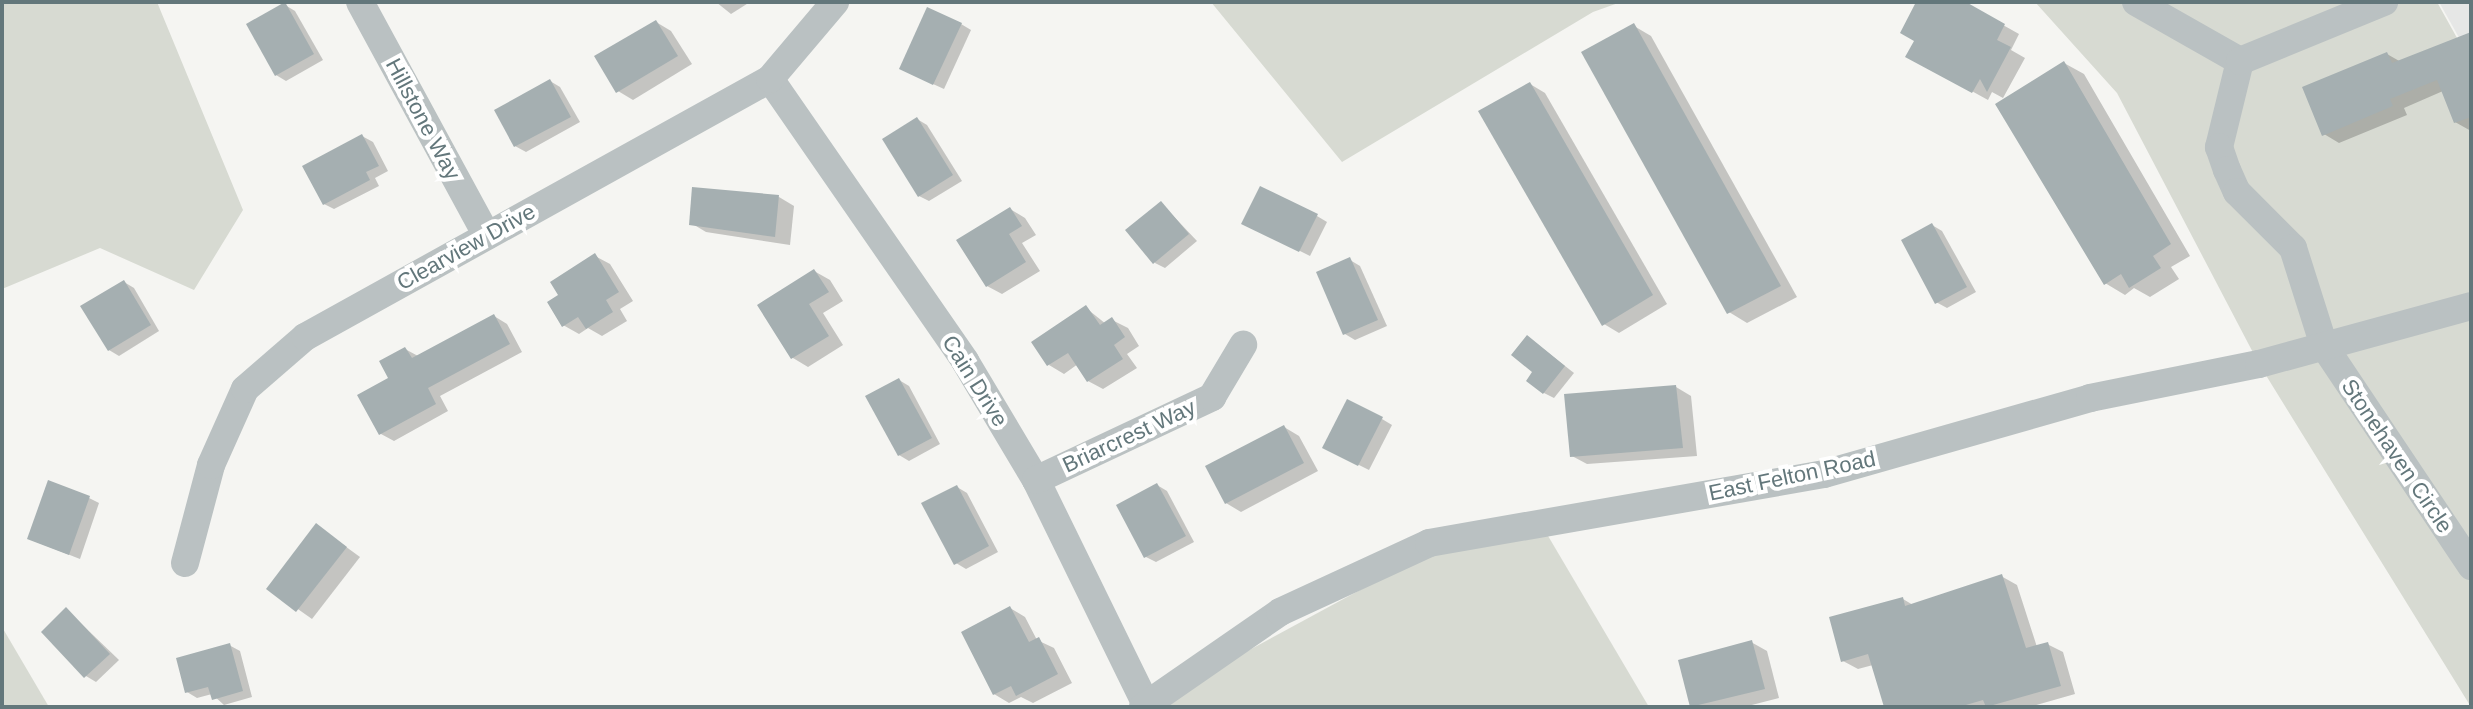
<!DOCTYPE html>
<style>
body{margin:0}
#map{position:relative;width:2473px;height:709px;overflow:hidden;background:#f5f5f2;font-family:Helvetica,sans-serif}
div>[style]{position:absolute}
.built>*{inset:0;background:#e6e7e6}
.green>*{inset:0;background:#d7dad2}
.shadow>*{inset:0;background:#0003}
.building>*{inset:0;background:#a5afb1}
.minor>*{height:28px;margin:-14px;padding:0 14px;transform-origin:14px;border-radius:14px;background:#bac1c2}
span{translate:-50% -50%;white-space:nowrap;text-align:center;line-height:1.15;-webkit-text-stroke:8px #fff;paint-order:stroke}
.street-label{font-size:22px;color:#63777b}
.frame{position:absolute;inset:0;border:4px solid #63777b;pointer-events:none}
</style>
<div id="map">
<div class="built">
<i style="clip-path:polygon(2439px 2px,2471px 2px,2471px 59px)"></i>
</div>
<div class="green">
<i style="clip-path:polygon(2px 2px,157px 2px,243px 210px,194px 290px,100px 248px,2px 289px)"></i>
<i style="clip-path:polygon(1211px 2px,1621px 2px,1593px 12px,1342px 162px)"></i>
<i style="clip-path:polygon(2035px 2px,2437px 2px,2471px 63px,2471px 707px,2259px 364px,2117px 93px)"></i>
<i style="clip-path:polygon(1541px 524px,1649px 707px,1144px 707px,1421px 557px)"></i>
<i style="clip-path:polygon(2px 627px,49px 707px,2px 707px)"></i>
</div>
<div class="shadow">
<i style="clip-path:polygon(716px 2px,750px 2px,731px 14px)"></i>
<i style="clip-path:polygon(1919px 2px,1962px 2px,2019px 34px,2011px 50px,2025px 58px,2003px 98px,1992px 92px,1988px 100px,1908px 56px,1916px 41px)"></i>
<i style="clip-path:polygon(285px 5px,295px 11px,323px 60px,286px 81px,276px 75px)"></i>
<i style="clip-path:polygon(656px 22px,671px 31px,692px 64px,633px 100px,618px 91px)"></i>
<i style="clip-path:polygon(961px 24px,971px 30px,944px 89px,911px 74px)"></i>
<i style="clip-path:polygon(1634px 26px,1651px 36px,1797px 297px,1747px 323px,1729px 312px)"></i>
<i style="clip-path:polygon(2471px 34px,2471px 131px,2455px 122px,2443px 91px,2404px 108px,2407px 115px,2339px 143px,2324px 134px,2387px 54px,2401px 62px)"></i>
<i style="clip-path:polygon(2064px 63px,2084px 74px,2190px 256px,2171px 267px,2179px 279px,2150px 297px,2134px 288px,2125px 295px,2105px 283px)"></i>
<i style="clip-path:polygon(550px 81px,560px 87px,580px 122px,526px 152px,515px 146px)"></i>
<i style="clip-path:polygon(1530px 84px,1545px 93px,1667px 304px,1619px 333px,1604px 324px)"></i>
<i style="clip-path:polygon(917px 119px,927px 125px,962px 181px,929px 201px,919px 196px)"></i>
<i style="clip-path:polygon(362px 136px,373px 142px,388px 171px,375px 178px,379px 186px,334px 209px,324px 204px)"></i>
<i style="clip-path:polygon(779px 197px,794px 206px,790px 245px,706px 232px,691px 223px)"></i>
<i style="clip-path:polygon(1161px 203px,1197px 241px,1165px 268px,1155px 263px)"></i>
<i style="clip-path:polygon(1010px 209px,1025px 218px,1036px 235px,1022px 243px,1040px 271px,1002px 294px,987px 286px)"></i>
<i style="clip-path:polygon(1317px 216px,1327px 222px,1310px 256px,1254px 228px)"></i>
<i style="clip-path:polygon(1932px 225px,1942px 231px,1976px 292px,1947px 308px,1936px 302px)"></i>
<i style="clip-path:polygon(595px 256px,610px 264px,633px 301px,620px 309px,627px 321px,602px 336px,588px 328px,579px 334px,563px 325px,560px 295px)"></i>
<i style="clip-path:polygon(1350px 260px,1360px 266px,1387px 326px,1355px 340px,1345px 334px)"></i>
<i style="clip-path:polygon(814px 271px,830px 280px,843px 301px,823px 313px,843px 345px,808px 367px,793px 358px,760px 305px)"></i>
<i style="clip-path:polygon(124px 282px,134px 288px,159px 331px,119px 356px,109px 350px)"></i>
<i style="clip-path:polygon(1086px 308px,1106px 324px,1112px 320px,1128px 328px,1139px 346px,1127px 354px,1137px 368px,1103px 389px,1088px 381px,1078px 364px,1064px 374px,1049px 365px)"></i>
<i style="clip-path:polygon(494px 316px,507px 324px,522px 352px,440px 396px,448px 411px,394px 441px,381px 434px,391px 379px,405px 349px,418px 356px)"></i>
<i style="clip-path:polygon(1537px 344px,1574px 373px,1554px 398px,1544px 393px,1535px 372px)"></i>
<i style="clip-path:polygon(899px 380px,909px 386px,940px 444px,909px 461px,899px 455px)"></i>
<i style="clip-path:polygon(1676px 387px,1691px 396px,1697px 456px,1587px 464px,1572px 456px)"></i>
<i style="clip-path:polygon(1382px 419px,1392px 425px,1369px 470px,1335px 453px)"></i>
<i style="clip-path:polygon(1284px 427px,1299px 436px,1318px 471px,1241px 512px,1226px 503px)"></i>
<i style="clip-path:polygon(1157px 485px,1167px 491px,1194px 542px,1156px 562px,1146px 557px)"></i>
<i style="clip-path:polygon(957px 487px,967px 493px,998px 552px,966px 569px,956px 563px)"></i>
<i style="clip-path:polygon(89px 498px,99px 503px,80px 559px,29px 539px)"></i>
<i style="clip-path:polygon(316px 525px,360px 557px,312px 619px,268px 588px)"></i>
<i style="clip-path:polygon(2001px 576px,2017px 585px,2037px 647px,2047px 644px,2063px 652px,2075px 694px,2029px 707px,1886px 707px,1873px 665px,1858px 669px,1843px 661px,1903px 599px,1913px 605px)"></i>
<i style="clip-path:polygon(1010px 608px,1025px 617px,1037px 640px,1054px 648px,1072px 683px,1033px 703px,1021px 697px,1009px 703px,994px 694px)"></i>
<i style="clip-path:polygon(67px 610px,119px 660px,96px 682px,86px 676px)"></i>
<i style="clip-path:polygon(1751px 642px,1767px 651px,1779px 698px,1744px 707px,1692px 707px,1680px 661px)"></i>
<i style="clip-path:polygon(229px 645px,240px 651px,252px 697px,224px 705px,212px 694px,197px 698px,187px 692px)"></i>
</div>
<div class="building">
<i style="clip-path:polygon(285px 2px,314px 54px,275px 76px,246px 24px)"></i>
<i style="clip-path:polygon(1916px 2px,1966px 2px,2005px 24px,1997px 40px,2011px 47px,1987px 92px,1980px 79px,1972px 93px,1905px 57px,1914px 41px,1900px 33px)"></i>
<i style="clip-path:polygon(927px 7px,962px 23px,933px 85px,899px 69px)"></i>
<i style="clip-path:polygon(656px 20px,678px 56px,616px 93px,594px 56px)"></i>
<i style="clip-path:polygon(1634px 23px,1781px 286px,1727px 314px,1581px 52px)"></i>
<i style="clip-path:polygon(2471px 32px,2471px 117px,2454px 123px,2437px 80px,2390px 99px,2393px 106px,2322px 136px,2302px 87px,2387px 52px,2392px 63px)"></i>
<i style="clip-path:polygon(2064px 61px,2171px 244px,2153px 256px,2161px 268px,2129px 288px,2121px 274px,2104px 285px,1995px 104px)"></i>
<i style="clip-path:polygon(550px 79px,571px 117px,514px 147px,494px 110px)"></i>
<i style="clip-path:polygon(1530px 82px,1653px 295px,1602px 326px,1478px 111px)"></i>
<i style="clip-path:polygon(917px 117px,953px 175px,918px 197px,882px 139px)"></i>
<i style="clip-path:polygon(362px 134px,379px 166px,366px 172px,370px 180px,323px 205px,302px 166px)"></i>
<i style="clip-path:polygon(1260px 186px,1318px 214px,1299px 252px,1241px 224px)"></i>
<i style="clip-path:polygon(692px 187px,779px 195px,775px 237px,689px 225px)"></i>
<i style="clip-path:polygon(1161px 201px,1189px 234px,1153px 264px,1125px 230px)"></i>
<i style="clip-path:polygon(1010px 207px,1022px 226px,1009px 234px,1026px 262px,986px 287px,956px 240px)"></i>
<i style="clip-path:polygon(1932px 223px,1967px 287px,1935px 304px,1901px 240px)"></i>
<i style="clip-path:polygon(595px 253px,619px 292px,606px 300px,613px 312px,586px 329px,578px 317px,562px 327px,547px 302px,558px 295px,550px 282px)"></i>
<i style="clip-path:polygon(1350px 257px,1378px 320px,1343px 335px,1316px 272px)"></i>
<i style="clip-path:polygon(814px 269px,829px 292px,809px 304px,829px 336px,791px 359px,757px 305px)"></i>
<i style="clip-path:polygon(124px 280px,151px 325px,108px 351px,80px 306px)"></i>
<i style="clip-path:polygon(1086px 305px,1100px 325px,1112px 317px,1125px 337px,1114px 345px,1123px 359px,1087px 382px,1068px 353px,1047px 366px,1031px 342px)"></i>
<i style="clip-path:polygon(494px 314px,510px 344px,428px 388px,436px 404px,379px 435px,357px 395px,388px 378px,379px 361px,405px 347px,412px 358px)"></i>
<i style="clip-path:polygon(1527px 335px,1565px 366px,1543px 394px,1526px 381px,1532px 372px,1511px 355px)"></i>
<i style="clip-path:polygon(899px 378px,932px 438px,898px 456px,865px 396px)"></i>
<i style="clip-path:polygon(1676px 385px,1683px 448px,1570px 457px,1564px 394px)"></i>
<i style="clip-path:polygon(1347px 399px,1383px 417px,1358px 466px,1322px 448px)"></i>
<i style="clip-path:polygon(1284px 425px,1304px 463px,1225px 504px,1205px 466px)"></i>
<i style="clip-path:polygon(48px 480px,90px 496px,69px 555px,27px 539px)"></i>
<i style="clip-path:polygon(1157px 483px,1186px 536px,1144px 558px,1116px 505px)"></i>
<i style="clip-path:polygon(957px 485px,989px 546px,954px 565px,921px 503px)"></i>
<i style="clip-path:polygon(316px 523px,347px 547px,296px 612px,266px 589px)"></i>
<i style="clip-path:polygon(2002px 574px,2026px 648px,2048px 642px,2061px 686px,1986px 707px,1983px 700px,1959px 707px,1884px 707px,1868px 654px,1841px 662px,1829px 617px,1903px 597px,1905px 606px)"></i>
<i style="clip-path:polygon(1010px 606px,1029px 642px,1039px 637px,1058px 674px,1016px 696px,1011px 686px,993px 695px,961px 632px)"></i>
<i style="clip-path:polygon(66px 607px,110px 654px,84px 678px,41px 632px)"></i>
<i style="clip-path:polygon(1752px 640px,1765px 689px,1690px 707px,1678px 660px)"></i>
<i style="clip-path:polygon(230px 643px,243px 691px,212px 700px,208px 687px,185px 693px,176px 658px)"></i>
</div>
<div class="minor">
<i style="left:360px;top:2px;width:266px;rotate:61.5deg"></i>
<i style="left:2136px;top:2px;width:120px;rotate:29.6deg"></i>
<i style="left:2240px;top:61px;width:89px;rotate:103.7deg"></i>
<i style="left:2219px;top:147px;width:24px;rotate:71deg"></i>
<i style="left:2227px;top:170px;width:24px;rotate:66deg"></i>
<i style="left:2237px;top:192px;width:79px;rotate:45deg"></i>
<i style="left:2293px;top:248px;width:103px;rotate:72.4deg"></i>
<i style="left:2324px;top:346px;width:265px;rotate:56.2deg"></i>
<i style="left:2240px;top:61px;width:156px;rotate:-22.3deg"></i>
<i style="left:770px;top:79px;width:343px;rotate:55.3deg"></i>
<i style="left:965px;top:361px;width:139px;rotate:59.2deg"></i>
<i style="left:1036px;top:480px;width:250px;rotate:63.9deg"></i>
<i style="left:1036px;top:480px;width:195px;rotate:-25.2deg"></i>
<i style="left:1212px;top:397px;width:61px;rotate:-59.2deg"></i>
<i style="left:185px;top:563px;width:101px;rotate:-75.1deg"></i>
<i style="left:211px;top:465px;width:83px;rotate:-65.9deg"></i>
<i style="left:245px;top:389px;width:79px;rotate:-40.9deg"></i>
<i style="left:305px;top:337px;width:532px;rotate:-29.02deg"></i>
<i style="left:770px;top:79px;width:101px;rotate:-49.8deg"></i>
<i style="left:1143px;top:707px;width:167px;rotate:-34.7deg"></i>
<i style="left:1280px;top:612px;width:164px;rotate:-24.8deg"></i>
<i style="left:1429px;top:543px;width:401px;rotate:-9.9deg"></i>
<i style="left:1824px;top:474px;width:277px;rotate:-15.9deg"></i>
<i style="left:2090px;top:398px;width:172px;rotate:-11.4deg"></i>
<i style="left:2259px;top:364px;width:220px;rotate:-15.3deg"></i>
</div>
<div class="street-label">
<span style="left:423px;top:119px;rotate:62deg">Hillstone Way</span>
<span style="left:466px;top:247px;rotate:-29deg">Clearview Drive</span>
<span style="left:975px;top:381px;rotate:58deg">Cain Drive</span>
<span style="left:1129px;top:436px;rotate:-25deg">Briarcrest Way</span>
<span style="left:2397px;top:456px;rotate:56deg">Stonehaven Circle</span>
<span style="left:1792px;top:476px;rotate:-12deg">East Felton Road</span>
</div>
<div class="frame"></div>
</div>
